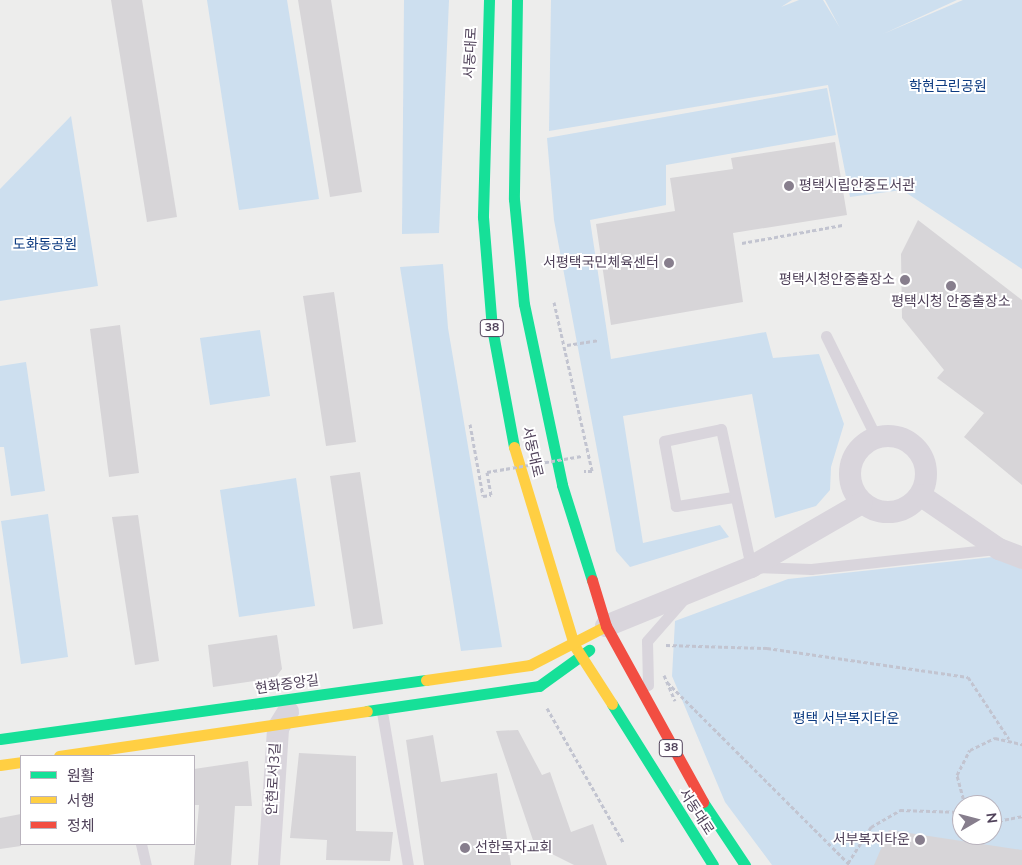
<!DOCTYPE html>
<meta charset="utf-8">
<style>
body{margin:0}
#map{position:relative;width:1022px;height:865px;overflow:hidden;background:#ededec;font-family:"Nunito Sans","Noto Sans KR",sans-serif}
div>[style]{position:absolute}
.green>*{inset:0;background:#cddfef}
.building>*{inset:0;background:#d7d5d8}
.path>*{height:3px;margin-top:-1.5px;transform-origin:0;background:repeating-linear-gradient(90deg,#c2c4d0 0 4px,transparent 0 6.5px)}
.lane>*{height:11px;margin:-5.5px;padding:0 5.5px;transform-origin:5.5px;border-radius:5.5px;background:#d9d5dc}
.street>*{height:22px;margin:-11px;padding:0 11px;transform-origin:11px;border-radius:11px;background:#d9d5dc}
.street>.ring{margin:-11px;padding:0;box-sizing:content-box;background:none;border:22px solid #d9d5dc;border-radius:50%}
.fast>*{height:11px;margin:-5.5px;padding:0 5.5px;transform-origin:5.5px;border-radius:5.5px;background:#16e098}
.slow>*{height:11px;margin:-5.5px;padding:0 5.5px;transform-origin:5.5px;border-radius:5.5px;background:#ffcf43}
.jam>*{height:11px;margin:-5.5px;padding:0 5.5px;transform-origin:5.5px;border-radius:5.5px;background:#f24e42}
.path-bridge>*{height:3px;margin-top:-1.5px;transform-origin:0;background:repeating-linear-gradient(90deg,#c2c4d0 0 4px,transparent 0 6.5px)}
.dots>*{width:14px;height:14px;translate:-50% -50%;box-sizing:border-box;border:2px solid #fff;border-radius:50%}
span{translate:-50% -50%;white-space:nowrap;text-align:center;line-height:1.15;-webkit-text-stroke:4px #fff;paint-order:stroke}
.shield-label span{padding:1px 4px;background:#fff;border:1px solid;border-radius:4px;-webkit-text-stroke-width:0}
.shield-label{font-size:12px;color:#50425a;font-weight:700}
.street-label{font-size:14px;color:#50425a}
.park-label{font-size:14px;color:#0d3b81}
.poi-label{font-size:14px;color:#50425a}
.left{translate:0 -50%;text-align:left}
.right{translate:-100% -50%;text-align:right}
.legend{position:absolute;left:20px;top:755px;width:175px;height:90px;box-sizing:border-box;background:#fff;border:1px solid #b9b3bd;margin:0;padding:6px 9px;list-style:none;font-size:15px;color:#50425a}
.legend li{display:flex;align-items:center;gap:10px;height:25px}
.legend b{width:25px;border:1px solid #b9b3bd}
.north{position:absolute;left:952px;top:795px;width:50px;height:50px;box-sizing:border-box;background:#fff;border:1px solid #b9b3bd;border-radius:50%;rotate:82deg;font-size:14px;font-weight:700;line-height:20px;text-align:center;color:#50425a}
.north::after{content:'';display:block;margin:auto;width:18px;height:22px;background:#877e8d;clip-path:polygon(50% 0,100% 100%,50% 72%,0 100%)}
</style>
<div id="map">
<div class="green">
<i style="clip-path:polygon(207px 0,287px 0,319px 199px,239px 210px)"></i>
<i style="clip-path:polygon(404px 0,449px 0,439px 233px,402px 234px)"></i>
<i style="clip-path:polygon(551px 0,792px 0,781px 7px,799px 0,823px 0,840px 28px,825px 0,957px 0,883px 34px,963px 0,1022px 0,1022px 269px,902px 190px,850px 197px,828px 85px,549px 131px)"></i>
<i style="clip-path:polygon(827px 88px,836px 135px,666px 165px,666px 205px,590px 220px,611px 359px,766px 332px,773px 358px,819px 354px,844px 424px,831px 467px,830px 490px,816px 506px,775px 518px,752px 394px,623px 416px,643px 543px,720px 525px,729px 537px,630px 567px,616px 551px,554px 220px,547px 138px)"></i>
<i style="clip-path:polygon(71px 116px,98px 286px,0 301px,0 189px)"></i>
<i style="clip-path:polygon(443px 264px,448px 328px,502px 647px,461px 651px,400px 267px)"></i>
<i style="clip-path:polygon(260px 330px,270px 396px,210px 405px,200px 338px)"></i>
<i style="clip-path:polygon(26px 362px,45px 491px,11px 496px,4px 447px,0 447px,0 366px)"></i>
<i style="clip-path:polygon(296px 478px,315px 606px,239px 617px,220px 490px)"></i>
<i style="clip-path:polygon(48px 514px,68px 657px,21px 664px,1px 521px)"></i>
<i style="clip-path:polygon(evenodd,993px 557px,1022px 569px,1022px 865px,772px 865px,725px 802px,672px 676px,675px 621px,788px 579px,993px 557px,962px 805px,992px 805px,992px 835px,962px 835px,962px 805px)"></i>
</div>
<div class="building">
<i style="clip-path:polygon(111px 0,142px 0,177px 217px,147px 222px)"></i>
<i style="clip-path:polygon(298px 0,331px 0,362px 192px,330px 197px)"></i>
<i style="clip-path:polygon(835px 142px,847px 215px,733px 233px,743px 302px,611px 325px,596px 224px,675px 211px,670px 178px,733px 169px,731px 158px)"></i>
<i style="clip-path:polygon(918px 220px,1022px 300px,1022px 485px,964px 437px,984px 413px,937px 378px,944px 370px,902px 318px,901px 254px)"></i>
<i style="clip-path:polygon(334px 292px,356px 442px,326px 446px,303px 296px)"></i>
<i style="clip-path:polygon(120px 325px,139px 473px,109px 477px,90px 329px)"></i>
<i style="clip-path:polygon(360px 472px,383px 624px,353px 629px,330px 476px)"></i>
<i style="clip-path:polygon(138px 515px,159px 661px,135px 665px,112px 517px)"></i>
<i style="clip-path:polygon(277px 635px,282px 669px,275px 678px,213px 687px,208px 645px)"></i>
<i style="clip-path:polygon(518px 730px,542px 775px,550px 772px,571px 832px,593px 824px,607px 865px,574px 865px,544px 850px,537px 852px,496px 731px)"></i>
<i style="clip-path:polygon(433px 735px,441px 782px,497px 773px,511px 865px,424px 865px,406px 740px)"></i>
<i style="clip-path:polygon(299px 753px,356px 756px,356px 831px,393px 832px,390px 861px,326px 860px,327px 840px,290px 838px)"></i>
<i style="clip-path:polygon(248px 761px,252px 806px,235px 806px,231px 865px,194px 865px,199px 805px,194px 805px,194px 769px)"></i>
<i style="clip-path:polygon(21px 814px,21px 846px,0 849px,0 818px)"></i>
<i style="clip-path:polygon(889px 830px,1022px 850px,1022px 865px,874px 865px)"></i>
</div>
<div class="path">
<i style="left:742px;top:243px;width:102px;rotate:-10.2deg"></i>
<i style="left:554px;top:302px;width:173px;rotate:77.3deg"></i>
<i style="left:592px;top:471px;width:8px;rotate:180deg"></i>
<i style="left:567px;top:345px;width:31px;rotate:-9deg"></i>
<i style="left:470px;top:424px;width:73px;rotate:79.8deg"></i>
<i style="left:483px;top:496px;width:8px;rotate:-7deg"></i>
<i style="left:491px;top:495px;width:23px;rotate:-100deg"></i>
<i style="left:666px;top:645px;width:101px;rotate:1.7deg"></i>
<i style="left:767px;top:648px;width:203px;rotate:8.2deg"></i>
<i style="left:968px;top:677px;width:74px;rotate:56.5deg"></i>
<i style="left:664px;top:675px;width:28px;rotate:67deg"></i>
<i style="left:667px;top:682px;width:259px;rotate:45deg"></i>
<i style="left:547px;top:708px;width:154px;rotate:60.4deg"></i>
<i style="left:965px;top:805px;width:31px;rotate:-105deg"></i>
<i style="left:957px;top:775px;width:28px;rotate:-63deg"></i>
<i style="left:970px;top:750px;width:28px;rotate:-26deg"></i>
<i style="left:995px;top:738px;width:28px;rotate:13deg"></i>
<i style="left:992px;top:822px;width:31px;rotate:-11deg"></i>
<i style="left:848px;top:863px;width:43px;rotate:-57.4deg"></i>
<i style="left:871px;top:827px;width:34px;rotate:-30deg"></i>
<i style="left:900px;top:810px;width:62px;rotate:1.8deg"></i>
</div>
<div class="lane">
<i style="left:826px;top:336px;width:113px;rotate:63.7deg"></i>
<i style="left:733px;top:497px;width:58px;rotate:171deg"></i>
<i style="left:676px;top:506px;width:66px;rotate:-100.5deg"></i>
<i style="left:664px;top:441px;width:58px;rotate:-11.9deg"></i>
<i style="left:721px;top:429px;width:141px;rotate:77.7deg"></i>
<i style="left:751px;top:567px;width:60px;rotate:1.9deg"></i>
<i style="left:811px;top:569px;width:186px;rotate:-6.2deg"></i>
<i style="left:648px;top:685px;width:44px;rotate:-91.3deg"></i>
<i style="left:647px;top:641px;width:55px;rotate:-48.7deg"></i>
<i style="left:382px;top:712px;width:155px;rotate:80.4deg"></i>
<i style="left:141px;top:844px;width:22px;rotate:77deg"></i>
</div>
<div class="street">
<i class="ring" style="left:850px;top:436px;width:54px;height:54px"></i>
<i style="left:920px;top:495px;width:96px;rotate:34.4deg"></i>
<i style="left:999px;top:549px;width:25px;rotate:21deg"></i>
<i style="left:606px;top:626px;width:157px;rotate:-22.1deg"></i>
<i style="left:751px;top:567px;width:128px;rotate:-30deg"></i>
<i style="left:269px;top:865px;width:137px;rotate:-86.2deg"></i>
<i style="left:278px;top:728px;width:19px;rotate:-58deg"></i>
</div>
<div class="fast">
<i style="left:489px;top:0;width:217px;rotate:91.6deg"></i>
<i style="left:483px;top:217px;width:111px;rotate:85.4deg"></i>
<i style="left:492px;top:328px;width:121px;rotate:79.5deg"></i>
<i style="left:517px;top:0;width:199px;rotate:90.9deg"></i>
<i style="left:514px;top:199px;width:105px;rotate:84.6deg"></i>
<i style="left:524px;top:304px;width:185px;rotate:78.1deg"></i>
<i style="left:562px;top:485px;width:100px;rotate:72.5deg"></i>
<i style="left:612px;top:704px;width:190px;rotate:57.9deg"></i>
<i style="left:367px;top:711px;width:174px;rotate:-8.3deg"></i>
<i style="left:539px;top:686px;width:62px;rotate:-35.8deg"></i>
<i style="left:0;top:739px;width:430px;rotate:-7.9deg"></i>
<i style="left:703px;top:802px;width:76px;rotate:56.3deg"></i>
</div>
<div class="slow">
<i style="left:514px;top:447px;width:207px;rotate:73.1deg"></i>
<i style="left:574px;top:645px;width:70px;rotate:57.2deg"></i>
<i style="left:426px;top:680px;width:105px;rotate:-8.2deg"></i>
<i style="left:530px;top:665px;width:85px;rotate:-27.2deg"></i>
<i style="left:59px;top:756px;width:311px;rotate:-8.3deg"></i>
<i style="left:0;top:765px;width:21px;rotate:-8deg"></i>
</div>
<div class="jam">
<i style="left:592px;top:580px;width:48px;rotate:73.1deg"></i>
<i style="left:606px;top:626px;width:201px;rotate:61.1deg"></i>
</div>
<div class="path-bridge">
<i style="left:487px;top:472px;width:96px;rotate:-9.6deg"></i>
</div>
<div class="dots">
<i style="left:789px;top:186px;background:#877e8d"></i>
<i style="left:669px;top:263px;background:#877e8d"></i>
<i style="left:905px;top:280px;background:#877e8d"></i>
<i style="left:951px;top:286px;background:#877e8d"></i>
<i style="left:920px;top:840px;background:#877e8d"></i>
<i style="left:465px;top:848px;background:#877e8d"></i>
</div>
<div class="shield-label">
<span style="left:492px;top:328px">38</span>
<span style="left:671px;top:748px">38</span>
</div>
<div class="street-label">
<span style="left:471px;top:53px;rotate:-87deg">서동대로</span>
<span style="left:532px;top:452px;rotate:77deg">서동대로</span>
<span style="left:287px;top:685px;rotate:-8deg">현화중앙길</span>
<span style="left:274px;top:779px;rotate:-87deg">안현로서3길</span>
<span style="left:696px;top:812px;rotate:57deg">서동대로</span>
</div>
<div class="park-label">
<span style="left:948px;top:87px">학현근린공원</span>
<span style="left:45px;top:245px">도화동공원</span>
<span style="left:846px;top:719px">평택 서부복지타운</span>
</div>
<div class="poi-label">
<span class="left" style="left:799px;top:186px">평택시립안중도서관</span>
<span class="right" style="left:659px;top:263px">서평택국민체육센터</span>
<span class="right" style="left:895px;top:280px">평택시청안중출장소</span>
<span style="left:951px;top:302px">평택시청 안중출장소</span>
<span class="right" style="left:910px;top:840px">서부복지타운</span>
<span class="left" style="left:475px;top:848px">선한목자교회</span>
</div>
<ul class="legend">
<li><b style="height:6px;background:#16e098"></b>원활</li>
<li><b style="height:6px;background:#ffcf43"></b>서행</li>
<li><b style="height:6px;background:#f24e42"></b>정체</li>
</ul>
<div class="north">N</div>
</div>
